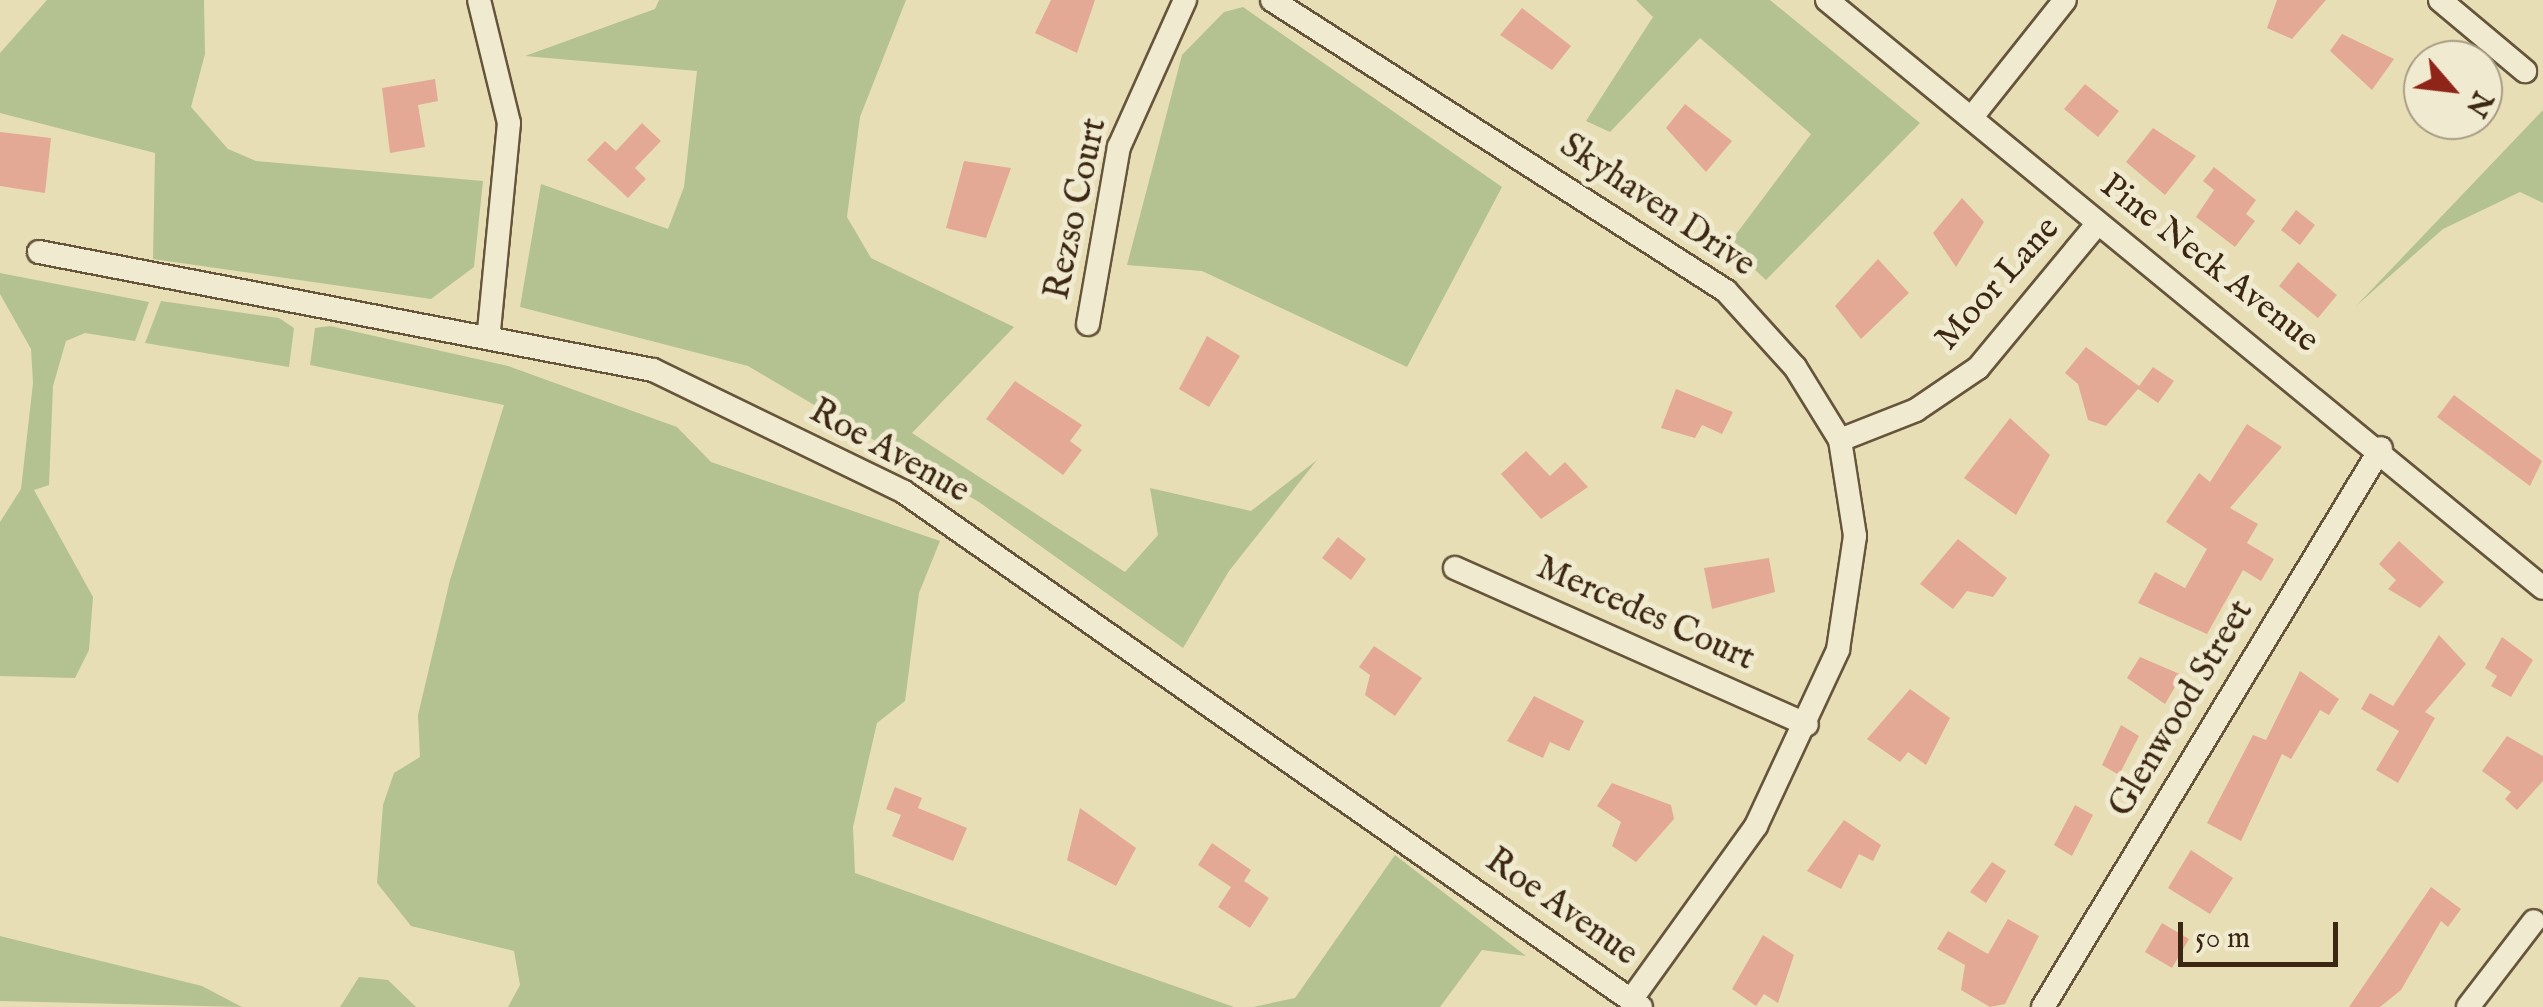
<!DOCTYPE html>
<style>
body{margin:0}
#map{position:relative;width:2543px;height:1007px;overflow:hidden;background:#e8deb6;font-family:"IM FELL English",serif}
div>[style]{position:absolute}
.green>*{inset:0;background:#b3c290}
.building>*{inset:0;background:#e3a995}
.roads{filter:drop-shadow(2px 0 #66553b) drop-shadow(-2px 0 #66553b) drop-shadow(0 2px #66553b) drop-shadow(0 -2px #66553b)}
.minor>*{height:22px;margin:-11px;padding:0 11px;transform-origin:11px;border-radius:11px;background:#f0ead0}
span{translate:-50% -50%;white-space:nowrap;text-align:center;line-height:1.15;-webkit-text-stroke:10px #f0ead0;paint-order:stroke}
.street-label{font-size:35px;color:#3b2712}
.north{position:absolute;left:2403px;top:40px;width:100px;height:100px;box-sizing:border-box;background:#f0ead0;border:2px solid #a89c84;border-radius:50%;rotate:118deg;font-size:28px;font-weight:700;line-height:40px;text-align:center;color:#3b2712}
.north::after{content:'';display:block;margin:auto;width:35px;height:45px;background:#8f2418;clip-path:polygon(50% 0,100% 100%,50% 72%,0 100%)}
.scale{position:absolute;left:2178px;top:922px;width:160px;height:45px;box-sizing:border-box;border:5px solid #3b2712;border-top:0;padding-left:12px;font-size:30px;line-height:35px;white-space:nowrap;color:#3b2712;-webkit-text-stroke:8px #f0ead0;paint-order:stroke}
</style>
<div id="map">
<div class="green">
<i style="clip-path:polygon(47px 0,204px 0,205px 54px,191px 107px,228px 149px,256px 161px,483px 181px,474px 267px,431px 299px,153px 259px,155px 153px,0 113px,0 53px)"></i>
<i style="clip-path:polygon(659px 0,906px 0,860px 117px,847px 217px,871px 258px,1014px 327px,912px 433px,1125px 572px,1158px 535px,1150px 488px,1251px 511px,1317px 460px,1229px 571px,1183px 648px,979px 502px,748px 366px,520px 307px,541px 184px,668px 229px,684px 187px,697px 71px,525px 56px,655px 9px)"></i>
<i style="clip-path:polygon(1636px 0,1770px 0,1920px 123px,1766px 280px,1728px 245px,1811px 134px,1700px 38px,1610px 132px,1586px 121px,1653px 17px)"></i>
<i style="clip-path:polygon(1243px 7px,1502px 187px,1407px 367px,1202px 271px,1127px 265px,1182px 55px,1224px 12px)"></i>
<i style="clip-path:polygon(2543px 110px,2543px 203px,2520px 192px,2443px 229px,2356px 306px)"></i>
<i style="clip-path:polygon(0 273px,149px 302px,135px 341px,85px 333px,66px 341px,53px 386px,49px 485px,34px 490px,93px 597px,89px 650px,75px 678px,0 676px,0 522px,21px 489px,33px 383px,31px 349px,0 294px)"></i>
<i style="clip-path:polygon(161px 301px,279px 318px,294px 328px,289px 367px,145px 343px)"></i>
<i style="clip-path:polygon(330px 326px,508px 366px,677px 427px,711px 462px,940px 541px,919px 593px,905px 701px,877px 723px,853px 827px,855px 873px,1234px 1007px,508px 1007px,520px 985px,514px 951px,411px 926px,377px 883px,383px 805px,394px 773px,420px 757px,418px 715px,450px 580px,504px 405px,310px 365px,315px 328px)"></i>
<i style="clip-path:polygon(1395px 855px,1526px 956px,1482px 950px,1440px 1007px,1253px 1007px,1295px 998px)"></i>
<i style="clip-path:polygon(0 936px,202px 986px,242px 1007px,0 1001px)"></i>
<i style="clip-path:polygon(359px 977px,388px 980px,416px 1007px,340px 1007px)"></i>
</div>
<div class="building">
<i style="clip-path:polygon(1051px 0,1095px 0,1077px 53px,1035px 33px)"></i>
<i style="clip-path:polygon(2277px 0,2326px 0,2292px 39px,2267px 28px)"></i>
<i style="clip-path:polygon(1522px 8px,1571px 46px,1552px 70px,1500px 35px)"></i>
<i style="clip-path:polygon(2342px 34px,2394px 59px,2372px 90px,2330px 51px)"></i>
<i style="clip-path:polygon(435px 79px,438px 101px,418px 105px,425px 147px,390px 153px,382px 88px)"></i>
<i style="clip-path:polygon(2085px 84px,2119px 111px,2098px 137px,2064px 109px)"></i>
<i style="clip-path:polygon(1685px 104px,1732px 141px,1706px 172px,1666px 128px)"></i>
<i style="clip-path:polygon(642px 123px,661px 141px,635px 168px,646px 179px,628px 198px,587px 160px,605px 141px,616px 151px)"></i>
<i style="clip-path:polygon(2153px 128px,2196px 156px,2165px 195px,2126px 162px)"></i>
<i style="clip-path:polygon(0 132px,51px 138px,45px 193px,0 186px)"></i>
<i style="clip-path:polygon(964px 161px,1011px 168px,986px 238px,946px 228px)"></i>
<i style="clip-path:polygon(2214px 167px,2256px 200px,2246px 214px,2255px 221px,2235px 247px,2196px 217px,2214px 190px,2203px 181px)"></i>
<i style="clip-path:polygon(1962px 198px,1984px 222px,1956px 267px,1933px 233px)"></i>
<i style="clip-path:polygon(2296px 210px,2315px 225px,2300px 245px,2281px 230px)"></i>
<i style="clip-path:polygon(1878px 259px,1909px 293px,1861px 339px,1835px 306px)"></i>
<i style="clip-path:polygon(2298px 262px,2337px 295px,2318px 318px,2279px 286px)"></i>
<i style="clip-path:polygon(1207px 336px,1240px 356px,1209px 407px,1179px 389px)"></i>
<i style="clip-path:polygon(2086px 347px,2139px 386px,2153px 367px,2174px 381px,2158px 403px,2138px 389px,2106px 426px,2088px 420px,2078px 384px,2065px 373px)"></i>
<i style="clip-path:polygon(1015px 381px,1082px 425px,1070px 441px,1082px 450px,1063px 475px,986px 419px)"></i>
<i style="clip-path:polygon(1676px 389px,1733px 412px,1722px 434px,1702px 425px,1695px 438px,1661px 428px)"></i>
<i style="clip-path:polygon(2454px 395px,2542px 461px,2530px 486px,2437px 417px)"></i>
<i style="clip-path:polygon(2010px 418px,2050px 455px,2016px 515px,1964px 478px)"></i>
<i style="clip-path:polygon(2247px 424px,2282px 447px,2230px 508px,2258px 524px,2247px 543px,2274px 559px,2261px 581px,2243px 570px,2207px 634px,2138px 603px,2155px 572px,2185px 588px,2207px 549px,2166px 522px,2199px 473px,2210px 482px)"></i>
<i style="clip-path:polygon(1526px 451px,1550px 476px,1565px 462px,1588px 487px,1541px 519px,1501px 474px)"></i>
<i style="clip-path:polygon(1338px 537px,1366px 559px,1351px 580px,1322px 558px)"></i>
<i style="clip-path:polygon(1958px 539px,2007px 578px,1993px 597px,1967px 591px,1953px 609px,1920px 584px)"></i>
<i style="clip-path:polygon(2399px 541px,2444px 582px,2420px 608px,2388px 589px,2396px 580px,2379px 564px)"></i>
<i style="clip-path:polygon(1769px 558px,1775px 592px,1712px 609px,1704px 568px)"></i>
<i style="clip-path:polygon(2439px 635px,2466px 664px,2425px 712px,2435px 718px,2398px 783px,2376px 770px,2399px 731px,2361px 709px,2370px 693px,2393px 706px)"></i>
<i style="clip-path:polygon(2502px 637px,2533px 660px,2511px 697px,2491px 686px,2497px 676px,2485px 668px)"></i>
<i style="clip-path:polygon(1374px 646px,1422px 678px,1395px 716px,1365px 695px,1370px 675px,1359px 667px)"></i>
<i style="clip-path:polygon(2140px 657px,2182px 675px,2165px 704px,2127px 678px)"></i>
<i style="clip-path:polygon(2300px 671px,2339px 699px,2329px 715px,2320px 710px,2291px 759px,2282px 754px,2241px 841px,2207px 823px,2253px 735px,2266px 740px)"></i>
<i style="clip-path:polygon(1910px 689px,1950px 718px,1926px 765px,1908px 752px,1900px 762px,1867px 739px)"></i>
<i style="clip-path:polygon(1534px 696px,1584px 721px,1569px 751px,1550px 742px,1543px 758px,1507px 741px)"></i>
<i style="clip-path:polygon(2121px 725px,2139px 736px,2119px 775px,2102px 765px)"></i>
<i style="clip-path:polygon(2507px 736px,2543px 756px,2543px 781px,2517px 810px,2505px 799px,2511px 792px,2482px 771px)"></i>
<i style="clip-path:polygon(1612px 783px,1671px 805px,1674px 819px,1636px 862px,1612px 846px,1621px 822px,1597px 806px)"></i>
<i style="clip-path:polygon(895px 787px,922px 798px,918px 808px,967px 828px,953px 861px,892px 836px,901px 815px,886px 809px)"></i>
<i style="clip-path:polygon(2075px 805px,2093px 815px,2072px 856px,2054px 845px)"></i>
<i style="clip-path:polygon(1080px 808px,1136px 848px,1116px 886px,1067px 860px)"></i>
<i style="clip-path:polygon(1844px 820px,1881px 845px,1873px 861px,1859px 854px,1841px 889px,1807px 871px)"></i>
<i style="clip-path:polygon(1212px 843px,1251px 870px,1244px 881px,1269px 898px,1250px 928px,1218px 907px,1231px 887px,1198px 865px)"></i>
<i style="clip-path:polygon(2191px 850px,2233px 878px,2210px 914px,2168px 888px)"></i>
<i style="clip-path:polygon(1992px 862px,2006px 871px,1986px 903px,1970px 892px)"></i>
<i style="clip-path:polygon(2431px 887px,2461px 909px,2448px 927px,2441px 921px,2401px 990px,2380px 1007px,2349px 1007px)"></i>
<i style="clip-path:polygon(2008px 919px,2039px 936px,2005px 1004px,1990px 1007px,1961px 990px,1965px 965px,1937px 949px,1948px 931px,1988px 954px)"></i>
<i style="clip-path:polygon(2162px 923px,2189px 939px,2172px 968px,2145px 952px)"></i>
<i style="clip-path:polygon(1763px 935px,1794px 955px,1778px 1003px,1764px 994px,1756px 1006px,1732px 989px)"></i>
</div>
<div class="roads">
<div class="minor">
<i style="left:479px;top:0;width:127px;rotate:76.3deg"></i>
<i style="left:509px;top:123px;width:210px;rotate:95.5deg"></i>
<i style="left:1272px;top:0;width:539px;rotate:32.66deg"></i>
<i style="left:1726px;top:291px;width:103px;rotate:47.8deg"></i>
<i style="left:1795px;top:367px;width:86px;rotate:58.3deg"></i>
<i style="left:1840px;top:440px;width:97px;rotate:81.1deg"></i>
<i style="left:1855px;top:536px;width:115px;rotate:98.5deg"></i>
<i style="left:1838px;top:650px;width:194px;rotate:115deg"></i>
<i style="left:1756px;top:826px;width:214px;rotate:125.7deg"></i>
<i style="left:1827px;top:0;width:926px;rotate:39.39deg"></i>
<i style="left:2440px;top:0;width:111px;rotate:39.9deg"></i>
<i style="left:1972px;top:117px;width:149px;rotate:-51.5deg"></i>
<i style="left:39px;top:252px;width:625px;rotate:10.88deg"></i>
<i style="left:653px;top:370px;width:279px;rotate:25.9deg"></i>
<i style="left:904px;top:492px;width:899px;rotate:34.95deg"></i>
<i style="left:1088px;top:324px;width:180px;rotate:-80.1deg"></i>
<i style="left:1119px;top:147px;width:161px;rotate:-65.8deg"></i>
<i style="left:1840px;top:440px;width:82px;rotate:-21.5deg"></i>
<i style="left:1916px;top:410px;width:75px;rotate:-34.1deg"></i>
<i style="left:1978px;top:368px;width:188px;rotate:-50.4deg"></i>
<i style="left:1455px;top:568px;width:385px;rotate:24deg"></i>
<i style="left:2043px;top:1007px;width:653px;rotate:-58.84deg"></i>
<i style="left:2468px;top:1007px;width:108px;rotate:-52.5deg"></i>
</div>
</div>
<div class="street-label">
<span style="left:1657px;top:206px;rotate:34deg">Skyhaven Drive</span>
<span style="left:1077px;top:209px;rotate:-78deg">Rezso Court</span>
<span style="left:2209px;top:264px;rotate:38deg">Pine Neck Avenue</span>
<span style="left:1998px;top:284px;rotate:-48deg">Moor Lane</span>
<span style="left:889px;top:452px;rotate:29deg">Roe Avenue</span>
<span style="left:1645px;top:614px;rotate:24deg">Mercedes Court</span>
<span style="left:2182px;top:709px;rotate:-59deg">Glenwood Street</span>
<span style="left:1561px;top:908px;rotate:35deg">Roe Avenue</span>
</div>
<div class="north">N</div>
<div class="scale">50 m</div>
</div>
